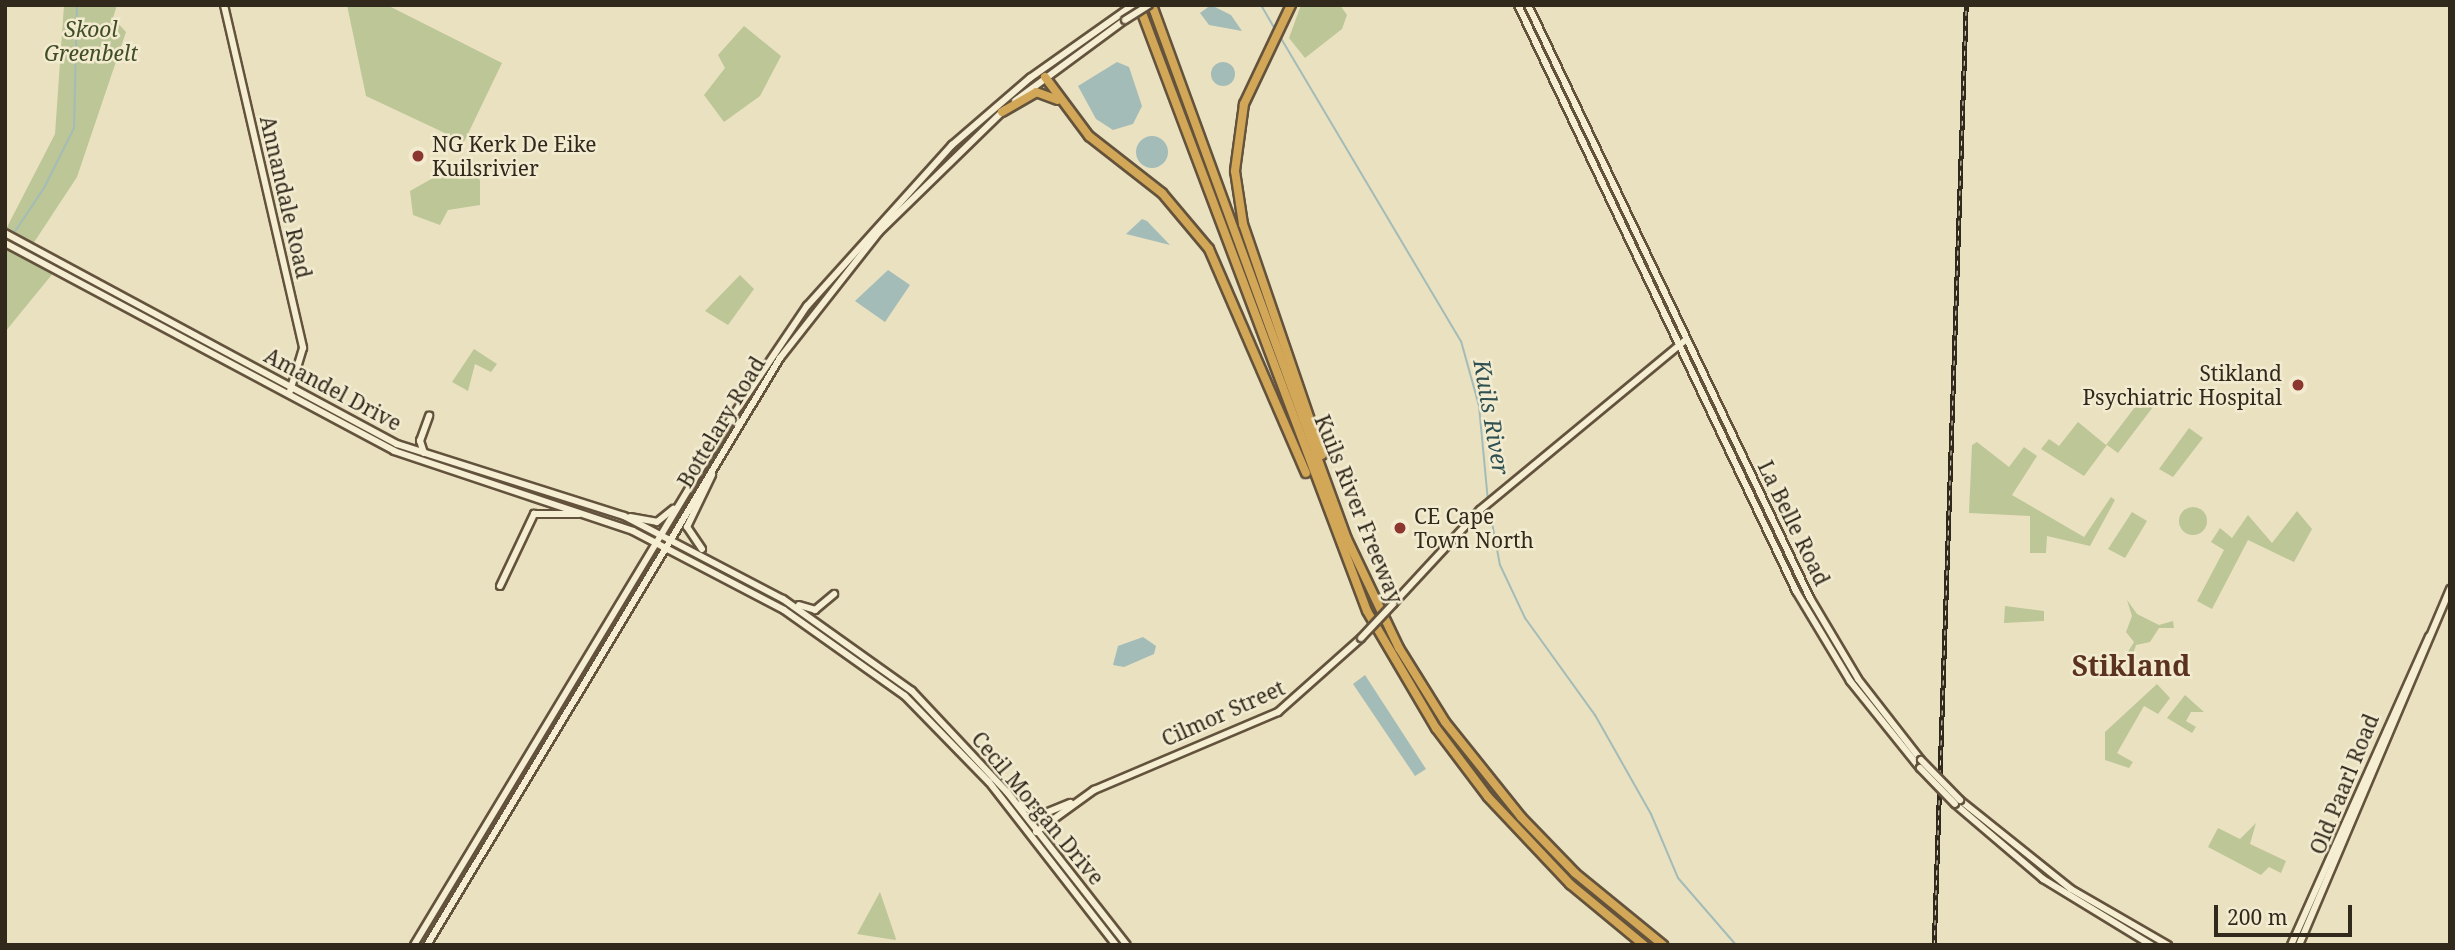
<!DOCTYPE html>
<style>
body{margin:0}
#map{position:relative;width:2455px;height:950px;overflow:hidden;background:#eae1c1;font-family:"Noto Serif",serif}
div>[style]{position:absolute}
.green>*{inset:0;background:#bdc696}
.round{border-radius:50%}
.water>*{inset:0;background:#a3bcb7}
.stream>*{height:2px;margin:-1px;padding:0 1px;transform-origin:1px;border-radius:1px;background:#a3bcb7}
.roads{filter:drop-shadow(2px 0 #63533d) drop-shadow(-2px 0 #63533d) drop-shadow(0 2px #63533d) drop-shadow(0 -2px #63533d)}
.secondary>*{height:6px;margin:-3px;padding:0 3px;transform-origin:3px;border-radius:3px;background:#f5eed3}
.highway>*{height:8px;margin:-4px;padding:0 4px;transform-origin:4px;border-radius:4px;background:#d3a758}
.rail>*{height:4.5px;margin-top:-2.25px;transform-origin:0;background:repeating-linear-gradient(90deg,#f2ebd0 0 5px,#32291d 0 10px);box-sizing:border-box;border-block:2px solid #32291d}
.bridges{filter:drop-shadow(2px 0 #63533d) drop-shadow(-2px 0 #63533d) drop-shadow(0 2px #63533d) drop-shadow(0 -2px #63533d)}
.secondary-bridge>*{height:6px;margin:-3px;padding:0 3px;transform-origin:3px;border-radius:3px;background:#f5eed3}
.dots>*{width:19px;height:19px;translate:-50% -50%;box-sizing:border-box;border:4px solid #f2ebd0;border-radius:50%}
span{translate:-50% -50%;white-space:nowrap;text-align:center;line-height:1.15;-webkit-text-stroke:5px #f2ebd0;paint-order:stroke}
.park-label{font-size:21px;color:#404d26;font-style:italic}
.poi-label{font-size:21px;color:#32291d}
.left{translate:0 -50%;text-align:left}
.right{translate:-100% -50%;text-align:right}
.street-label{font-size:21px;color:#32291d}
.water-label{font-size:23px;color:#2e5051;font-style:italic}
.district-label{font-size:28px;color:#5b3120;font-weight:700}
.frame{position:absolute;inset:0;border:7px solid #32291d;pointer-events:none}
.scale{position:absolute;left:2214px;top:905px;width:138px;height:32px;box-sizing:border-box;border:4px solid #32291d;border-top:0;padding-left:9px;font-size:21px;line-height:24px;white-space:nowrap;color:#32291d;-webkit-text-stroke:5px #f2ebd0;paint-order:stroke}
</style>
<div id="map">
<div class="green">
<i style="clip-path:polygon(64px 5px,117px 5px,113px 18px,126px 32px,77px 177px,29px 250px,5px 238px,5px 231px,55px 134px)"></i>
<i style="clip-path:polygon(347px 5px,387px 5px,502px 63px,464px 142px,366px 96px)"></i>
<i style="clip-path:polygon(1301px 5px,1340px 5px,1347px 15px,1342px 29px,1305px 58px,1289px 38px)"></i>
<i style="clip-path:polygon(744px 26px,781px 56px,760px 96px,724px 122px,704px 95px,725px 68px,718px 55px)"></i>
<i style="clip-path:polygon(463px 161px,480px 180px,480px 205px,448px 210px,440px 225px,413px 215px,410px 191px)"></i>
<i style="clip-path:polygon(5px 246px,54px 272px,5px 332px)"></i>
<i style="clip-path:polygon(740px 275px,754px 289px,728px 325px,705px 311px)"></i>
<i style="clip-path:polygon(474px 349px,497px 364px,491px 372px,475px 364px,468px 391px,452px 382px)"></i>
<i style="clip-path:polygon(2145px 394px,2156px 403px,2118px 453px,2107px 445px,2084px 476px,2041px 449px,2049px 439px,2059px 446px,2078px 422px,2106px 445px)"></i>
<i style="clip-path:polygon(2189px 428px,2203px 438px,2173px 477px,2159px 469px)"></i>
<i style="clip-path:polygon(1977px 442px,2009px 467px,2024px 447px,2037px 456px,2012px 495px,2084px 537px,2111px 497px,2115px 500px,2090px 546px,2047px 536px,2046px 553px,2030px 553px,2030px 516px,1969px 513px,1972px 445px)"></i>
<i class="round" style="left:2179px;top:507px;width:28px;height:28px"></i>
<i style="clip-path:polygon(2297px 511px,2312px 529px,2294px 562px,2248px 540px,2212px 609px,2197px 601px,2224px 550px,2211px 542px,2220px 528px,2232px 538px,2248px 515px,2272px 543px)"></i>
<i style="clip-path:polygon(2132px 512px,2147px 521px,2125px 558px,2108px 549px)"></i>
<i style="clip-path:polygon(2127px 600px,2137px 614px,2159px 625px,2173px 621px,2174px 628px,2159px 628px,2150px 642px,2136px 645px,2131px 660px,2125px 657px,2134px 642px,2126px 632px,2132px 616px)"></i>
<i style="clip-path:polygon(2005px 606px,2044px 611px,2044px 621px,2004px 623px)"></i>
<i style="clip-path:polygon(2157px 684px,2170px 698px,2158px 714px,2144px 706px,2117px 753px,2133px 762px,2129px 768px,2105px 760px,2105px 732px)"></i>
<i style="clip-path:polygon(2185px 695px,2204px 712px,2191px 712px,2186px 721px,2196px 727px,2192px 733px,2167px 718px)"></i>
<i style="clip-path:polygon(2256px 823px,2250px 844px,2286px 861px,2281px 873px,2269px 867px,2261px 875px,2208px 847px,2218px 828px,2240px 839px)"></i>
<i style="clip-path:polygon(880px 892px,896px 939px,895px 940px,857px 934px)"></i>
</div>
<div class="water">
<i style="clip-path:polygon(1211px 5px,1231px 15px,1242px 31px,1209px 25px,1200px 13px)"></i>
<i class="round" style="left:1211px;top:62px;width:24px;height:24px"></i>
<i style="clip-path:polygon(1117px 62px,1129px 67px,1142px 106px,1133px 124px,1113px 130px,1096px 119px,1078px 86px)"></i>
<i class="round" style="left:1136px;top:136px;width:32px;height:32px"></i>
<i style="clip-path:polygon(1142px 219px,1147px 221px,1170px 245px,1126px 234px)"></i>
<i style="clip-path:polygon(888px 270px,910px 285px,885px 322px,855px 301px)"></i>
<i style="clip-path:polygon(1143px 637px,1156px 646px,1154px 654px,1124px 667px,1113px 665px,1118px 646px)"></i>
<i style="clip-path:polygon(1365px 675px,1426px 769px,1415px 776px,1353px 684px)"></i>
</div>
<div class="stream">
<i style="left:1261px;top:5px;width:30px;rotate:60deg"></i>
<i style="left:1279px;top:35px;width:356px;rotate:59.3deg"></i>
<i style="left:1461px;top:341px;width:67px;rotate:74.5deg"></i>
<i style="left:1479px;top:406px;width:96px;rotate:84.6deg"></i>
<i style="left:8px;top:242px;width:65px;rotate:-56.3deg"></i>
<i style="left:44px;top:188px;width:67px;rotate:-63.4deg"></i>
<i style="left:74px;top:128px;width:123px;rotate:-88.6deg"></i>
<i style="left:1489px;top:507px;width:59px;rotate:79.3deg"></i>
<i style="left:1500px;top:565px;width:59px;rotate:64.7deg"></i>
<i style="left:1525px;top:618px;width:120px;rotate:54.2deg"></i>
<i style="left:1595px;top:715px;width:114px;rotate:60.5deg"></i>
<i style="left:1651px;top:814px;width:69px;rotate:67.1deg"></i>
<i style="left:1678px;top:878px;width:89px;rotate:49.1deg"></i>
</div>
<div class="roads">
<div class="secondary">
<i style="left:224px;top:5px;width:352px;rotate:77deg"></i>
<i style="left:303px;top:348px;width:45px;rotate:106.8deg"></i>
<i style="left:1518px;top:5px;width:649px;rotate:64.62deg"></i>
<i style="left:1796px;top:591px;width:105px;rotate:59deg"></i>
<i style="left:1850px;top:681px;width:112px;rotate:51.2deg"></i>
<i style="left:1528px;top:5px;width:657px;rotate:64.57deg"></i>
<i style="left:1810px;top:598px;width:94px;rotate:59.3deg"></i>
<i style="left:1858px;top:679px;width:103px;rotate:52.1deg"></i>
<i style="left:1015px;top:101px;width:137px;rotate:-36.4deg"></i>
<i style="left:5px;top:233px;width:445px;rotate:28.3deg"></i>
<i style="left:397px;top:444px;width:238px;rotate:17.6deg"></i>
<i style="left:624px;top:516px;width:179px;rotate:27.6deg"></i>
<i style="left:783px;top:599px;width:158px;rotate:35.5deg"></i>
<i style="left:912px;top:691px;width:139px;rotate:46.8deg"></i>
<i style="left:1007px;top:792px;width:194px;rotate:51.9deg"></i>
<i style="left:5px;top:243px;width:441px;rotate:28.1deg"></i>
<i style="left:394px;top:451px;width:252px;rotate:18.5deg"></i>
<i style="left:633px;top:531px;width:170px;rotate:27.6deg"></i>
<i style="left:784px;top:610px;width:148px;rotate:35.4deg"></i>
<i style="left:905px;top:696px;width:120px;rotate:45.7deg"></i>
<i style="left:989px;top:782px;width:207px;rotate:52.1deg"></i>
<i style="left:424px;top:453px;width:13px;rotate:-108deg"></i>
<i style="left:420px;top:441px;width:27px;rotate:-70deg"></i>
<i style="left:630px;top:517px;width:27px;rotate:10deg"></i>
<i style="left:657px;top:522px;width:21px;rotate:-39deg"></i>
<i style="left:702px;top:549px;width:27px;rotate:-124deg"></i>
<i style="left:687px;top:527px;width:58px;rotate:-64.3deg"></i>
<i style="left:500px;top:586px;width:80px;rotate:-64.7deg"></i>
<i style="left:534px;top:514px;width:45px"></i>
<i style="left:1393px;top:604px;width:128px;rotate:-47.2deg"></i>
<i style="left:1480px;top:510px;width:268px;rotate:-39.6deg"></i>
<i style="left:799px;top:605px;width:17px;rotate:17deg"></i>
<i style="left:815px;top:610px;width:25px;rotate:-40deg"></i>
<i style="left:1960px;top:800px;width:142px;rotate:38.7deg"></i>
<i style="left:2071px;top:889px;width:112px;rotate:30deg"></i>
<i style="left:1021px;top:804px;width:21px;rotate:35deg"></i>
<i style="left:1038px;top:816px;width:35px;rotate:-22deg"></i>
<i style="left:1955px;top:804px;width:116px;rotate:40.4deg"></i>
<i style="left:2043px;top:879px;width:127px;rotate:31.4deg"></i>
<i style="left:1036px;top:832px;width:72px;rotate:-35.9deg"></i>
<i style="left:1094px;top:790px;width:200px;rotate:-23deg"></i>
<i style="left:1278px;top:712px;width:111px;rotate:-41.7deg"></i>
<i style="left:414px;top:945px;width:616px;rotate:-58.94deg"></i>
<i style="left:732px;top:417px;width:134px;rotate:-56deg"></i>
<i style="left:807px;top:306px;width:217px;rotate:-48deg"></i>
<i style="left:952px;top:145px;width:103px;rotate:-40.7deg"></i>
<i style="left:1030px;top:78px;width:126px;rotate:-35.3deg"></i>
<i style="left:427px;top:945px;width:685px;rotate:-58.98deg"></i>
<i style="left:780px;top:358px;width:160px;rotate:-51.8deg"></i>
<i style="left:879px;top:232px;width:175px;rotate:-44.3deg"></i>
<i style="left:2291px;top:945px;width:338px;rotate:-65.9deg"></i>
<i style="left:2299px;top:945px;width:387px;rotate:-67deg"></i>
</div>
<div class="highway">
<i style="left:1139px;top:5px;width:647px;rotate:69.38deg"></i>
<i style="left:1367px;top:611px;width:136px;rotate:59.5deg"></i>
<i style="left:1436px;top:728px;width:86px;rotate:53deg"></i>
<i style="left:1488px;top:797px;width:120px;rotate:46.7deg"></i>
<i style="left:1570px;top:884px;width:96px;rotate:39.5deg"></i>
<i style="left:1152px;top:5px;width:568px;rotate:69.94deg"></i>
<i style="left:1347px;top:539px;width:121px;rotate:64.5deg"></i>
<i style="left:1399px;top:648px;width:87px;rotate:58.1deg"></i>
<i style="left:1445px;top:722px;width:122px;rotate:51.3deg"></i>
<i style="left:1521px;top:817px;width:78px;rotate:46deg"></i>
<i style="left:1575px;top:873px;width:114px;rotate:39.3deg"></i>
<i style="left:1291px;top:5px;width:110px;rotate:115.4deg"></i>
<i style="left:1244px;top:104px;width:68px;rotate:97.7deg"></i>
<i style="left:1235px;top:171px;width:54px;rotate:81.4deg"></i>
<i style="left:1243px;top:224px;width:244px;rotate:71.1deg"></i>
<i style="left:1045px;top:77px;width:74px;rotate:53.3deg"></i>
<i style="left:1089px;top:136px;width:93px;rotate:38deg"></i>
<i style="left:1162px;top:193px;width:73px;rotate:50deg"></i>
<i style="left:1209px;top:249px;width:244px;rotate:66.6deg"></i>
<i style="left:1002px;top:112px;width:39px;rotate:-30deg"></i>
<i style="left:1036px;top:92px;width:23px;rotate:20deg"></i>
</div>
</div>
<div class="rail">
<i style="left:1934px;top:945px;width:941px;rotate:-88.05deg"></i>
</div>
<div class="bridges">
<div class="secondary-bridge">
<i style="left:1125px;top:20px;width:28px;rotate:-32deg"></i>
<i style="left:1361px;top:638px;width:47px;rotate:-46.7deg"></i>
<i style="left:1921px;top:760px;width:56px;rotate:45.7deg"></i>
<i style="left:1920px;top:768px;width:50px;rotate:45.8deg"></i>
</div>
</div>
<div class="dots">
<i style="left:418px;top:156px;background:#8b362f"></i>
<i style="left:2298px;top:385px;background:#8b362f"></i>
<i style="left:1400px;top:528px;background:#8b362f"></i>
</div>
<div class="park-label">
<span style="left:91px;top:41px">Skool<br>Greenbelt</span>
</div>
<div class="poi-label">
<span class="left" style="left:432px;top:156px">NG Kerk De Eike<br>Kuilsrivier</span>
<span class="right" style="left:2282px;top:385px">Stikland<br>Psychiatric Hospital</span>
<span class="left" style="left:1414px;top:528px">CE Cape<br>Town North</span>
</div>
<div class="street-label">
<span style="left:286px;top:197px;rotate:77deg">Annandale Road</span>
<span style="left:333px;top:389px;rotate:28deg">Amandel Drive</span>
<span style="left:721px;top:422px;rotate:-59deg">Bottelary Road</span>
<span style="left:1359px;top:509px;rotate:68deg">Kuils River Freeway</span>
<span style="left:1794px;top:523px;rotate:64deg">La Belle Road</span>
<span style="left:1223px;top:713px;rotate:-24deg">Cilmor Street</span>
<span style="left:2344px;top:784px;rotate:-68deg">Old Paarl Road</span>
<span style="left:1038px;top:808px;rotate:50deg">Cecil Morgan Drive</span>
</div>
<div class="water-label">
<span style="left:1492px;top:417px;rotate:80deg">Kuils River</span>
</div>
<div class="district-label">
<span style="left:2131px;top:665px">Stikland</span>
</div>
<div class="frame"></div>
<div class="scale">200 m</div>
</div>
